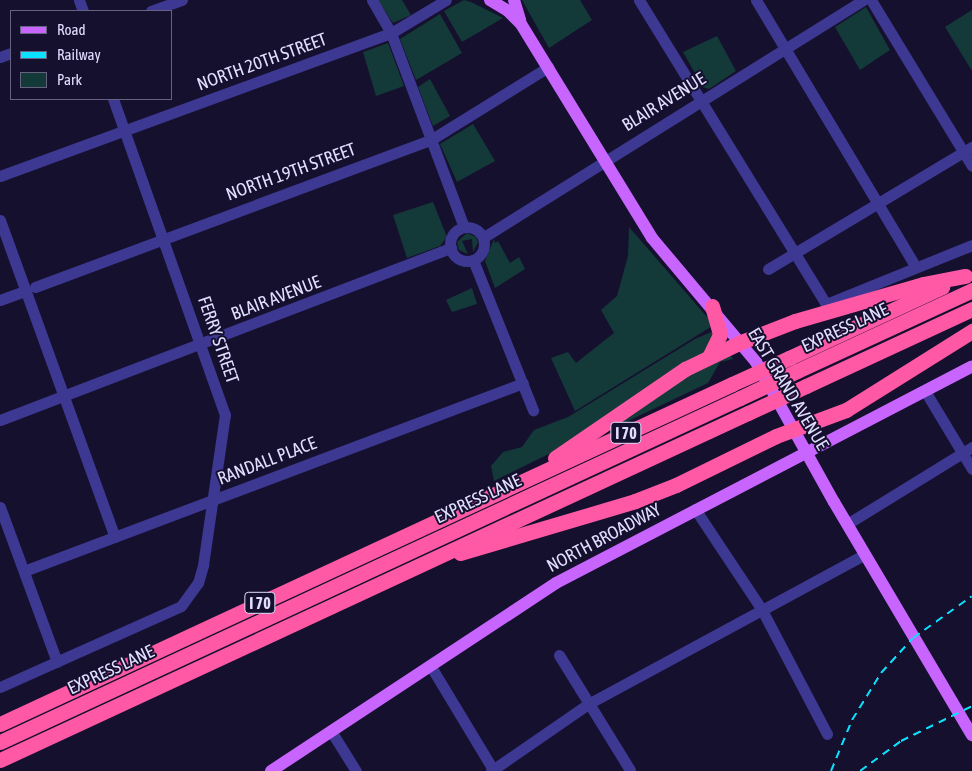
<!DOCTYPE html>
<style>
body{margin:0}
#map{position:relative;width:972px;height:771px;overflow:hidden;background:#16102f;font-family:"Asap Condensed",sans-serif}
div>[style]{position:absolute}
.green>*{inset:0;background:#133939}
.minor>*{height:11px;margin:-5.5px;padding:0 5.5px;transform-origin:5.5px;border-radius:5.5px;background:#3d3891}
.minor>.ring{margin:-5.5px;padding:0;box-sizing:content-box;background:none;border:11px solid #3d3891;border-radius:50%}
.major>*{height:12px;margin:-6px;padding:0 6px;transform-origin:6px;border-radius:6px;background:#c865ff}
.highway>*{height:15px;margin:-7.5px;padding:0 7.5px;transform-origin:7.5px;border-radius:7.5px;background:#ff59a6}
.rail>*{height:2px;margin-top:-1px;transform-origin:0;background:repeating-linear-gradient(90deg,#0ae2ff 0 8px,transparent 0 14px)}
.highway-bridge>*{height:15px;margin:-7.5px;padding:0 7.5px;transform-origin:7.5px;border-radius:7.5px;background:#ff59a6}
span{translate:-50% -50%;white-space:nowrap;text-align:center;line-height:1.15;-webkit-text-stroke:4px #16102f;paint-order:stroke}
.shield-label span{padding:1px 4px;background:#16102f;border:1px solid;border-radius:4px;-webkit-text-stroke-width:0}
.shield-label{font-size:16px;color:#e2deff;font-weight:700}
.street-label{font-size:18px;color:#e2deff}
.legend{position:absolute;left:10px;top:10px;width:162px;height:90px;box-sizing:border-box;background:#16102f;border:1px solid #686282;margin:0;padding:6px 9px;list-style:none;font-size:15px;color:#e2deff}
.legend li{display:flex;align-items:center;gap:10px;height:25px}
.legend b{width:25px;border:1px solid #686282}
</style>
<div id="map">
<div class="green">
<i style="clip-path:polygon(378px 0,402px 0,411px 15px,393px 23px)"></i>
<i style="clip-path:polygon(464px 0,471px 2px,503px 18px,462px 42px,444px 11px)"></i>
<i style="clip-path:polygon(522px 0,580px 0,592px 20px,549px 48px)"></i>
<i style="clip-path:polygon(866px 7px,890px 50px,860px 70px,835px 27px)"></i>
<i style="clip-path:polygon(972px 10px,972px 71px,945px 27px)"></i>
<i style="clip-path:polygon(440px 14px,462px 53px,416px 80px,400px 39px)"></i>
<i style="clip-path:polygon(717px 36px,736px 71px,709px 89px,703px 87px,683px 52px)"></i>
<i style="clip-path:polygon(388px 43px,404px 86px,376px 96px,363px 52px)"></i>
<i style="clip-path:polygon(430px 79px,450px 116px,433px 126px,418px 87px)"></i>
<i style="clip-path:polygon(473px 124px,495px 161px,457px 182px,440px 144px)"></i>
<i style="clip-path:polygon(433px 202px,447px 237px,440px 246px,407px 258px,393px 215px)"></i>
<i style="clip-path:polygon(629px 227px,714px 325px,575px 411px,551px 358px,568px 352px,576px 363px,614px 333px,601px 310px,617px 296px,628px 256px)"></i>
<i style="clip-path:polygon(467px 233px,476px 237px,478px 242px,473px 252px,472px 239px,462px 241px,468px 254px,459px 250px,457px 242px)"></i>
<i style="clip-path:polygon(494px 239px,495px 243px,498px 241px,510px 263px,519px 257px,525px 269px,495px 288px,485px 261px)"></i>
<i style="clip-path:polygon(472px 288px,477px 304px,452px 312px,446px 300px)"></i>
<i style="clip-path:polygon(716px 330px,705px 354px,559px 449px,494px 481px,491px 466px,503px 452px,522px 447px,534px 430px,568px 417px,695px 339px)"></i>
<i style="clip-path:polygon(730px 355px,733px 359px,720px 362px,708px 383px,590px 439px,680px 377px)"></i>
</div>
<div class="minor">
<i style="left:79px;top:0;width:12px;rotate:70deg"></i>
<i style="left:372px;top:0;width:38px;rotate:60deg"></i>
<i style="left:391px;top:33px;width:207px;rotate:69.4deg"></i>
<i style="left:639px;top:0;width:357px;rotate:58.4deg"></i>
<i style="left:826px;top:304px;width:157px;rotate:-22deg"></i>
<i style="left:756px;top:0;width:311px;rotate:59.1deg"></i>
<i style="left:871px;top:0;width:194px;rotate:58.7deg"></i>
<i style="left:151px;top:11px;width:33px;rotate:-20deg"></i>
<i style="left:0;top:57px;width:12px;rotate:-20deg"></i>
<i style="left:0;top:176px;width:416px;rotate:-20.1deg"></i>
<i style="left:391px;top:33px;width:64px;rotate:-31deg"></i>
<i style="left:0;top:220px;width:337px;rotate:70.1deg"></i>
<i class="ring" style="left:450px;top:227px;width:23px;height:23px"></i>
<i style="left:484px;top:237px;width:447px;rotate:-32deg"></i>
<i style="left:473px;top:260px;width:162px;rotate:68.2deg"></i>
<i style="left:768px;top:269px;width:238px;rotate:-30.9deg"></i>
<i style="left:35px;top:287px;width:424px;rotate:-20.4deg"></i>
<i style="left:432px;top:139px;width:137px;rotate:-31.8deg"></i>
<i style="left:0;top:300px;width:27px;rotate:-20deg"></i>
<i style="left:925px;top:391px;width:91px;rotate:58.9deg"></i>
<i style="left:0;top:420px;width:483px;rotate:-20.9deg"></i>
<i style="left:0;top:507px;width:165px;rotate:69.8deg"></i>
<i style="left:695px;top:509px;width:121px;rotate:56.4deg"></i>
<i style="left:762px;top:610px;width:140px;rotate:62.3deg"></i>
<i style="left:847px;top:524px;width:147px;rotate:-31.6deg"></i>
<i style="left:24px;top:571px;width:533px;rotate:-20.64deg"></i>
<i style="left:559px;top:655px;width:135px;rotate:58.3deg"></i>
<i style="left:430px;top:665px;width:124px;rotate:58.9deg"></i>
<i style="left:0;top:687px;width:198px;rotate:-24.1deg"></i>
<i style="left:181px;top:606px;width:29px;rotate:-54deg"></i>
<i style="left:198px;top:583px;width:19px;rotate:-74deg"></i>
<i style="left:203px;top:565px;width:152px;rotate:-81.7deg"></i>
<i style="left:225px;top:415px;width:335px;rotate:-109.5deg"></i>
<i style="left:331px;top:731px;width:47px;rotate:58deg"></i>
<i style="left:491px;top:771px;width:118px;rotate:-34.6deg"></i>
<i style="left:588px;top:704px;width:315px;rotate:-28.4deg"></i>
</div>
<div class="major">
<i style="left:490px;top:0;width:21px;rotate:31deg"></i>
<i style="left:508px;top:11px;width:18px;rotate:45deg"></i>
<i style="left:521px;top:24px;width:251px;rotate:58.5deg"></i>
<i style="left:652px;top:238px;width:162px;rotate:50deg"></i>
<i style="left:756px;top:362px;width:160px;rotate:60.9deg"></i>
<i style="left:834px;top:502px;width:271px;rotate:59.4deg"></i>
<i style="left:514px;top:0;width:21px;rotate:73deg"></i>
<i style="left:271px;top:771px;width:341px;rotate:-33.4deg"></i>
<i style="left:556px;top:583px;width:469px;rotate:-27.5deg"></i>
</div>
<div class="highway">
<i style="left:709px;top:357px;width:25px;rotate:-64deg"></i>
<i style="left:720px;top:334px;width:29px;rotate:-106deg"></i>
<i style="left:789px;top:358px;width:169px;rotate:-24.9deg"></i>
<i style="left:797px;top:371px;width:193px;rotate:-24.8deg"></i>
<i style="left:806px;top:386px;width:183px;rotate:-24.9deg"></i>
<i style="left:555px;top:458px;width:158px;rotate:-34.4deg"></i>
<i style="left:685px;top:369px;width:62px;rotate:-25.7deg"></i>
<i style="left:741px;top:342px;width:58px;rotate:-21.3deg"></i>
<i style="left:795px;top:321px;width:133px;rotate:-16.1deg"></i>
<i style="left:923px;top:284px;width:43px;rotate:-10.8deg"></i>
<i style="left:460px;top:553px;width:183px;rotate:-16.5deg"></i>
<i style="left:635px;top:501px;width:44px;rotate:-21.3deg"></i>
<i style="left:676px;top:485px;width:111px;rotate:-26.1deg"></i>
<i style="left:776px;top:436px;width:75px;rotate:-20.4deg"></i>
<i style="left:846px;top:410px;width:149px;rotate:-32.1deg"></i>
<i style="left:0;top:724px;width:807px;rotate:-24.91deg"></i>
<i style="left:0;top:742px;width:816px;rotate:-24.93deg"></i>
<i style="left:0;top:760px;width:825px;rotate:-24.89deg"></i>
</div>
<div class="rail">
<i style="left:831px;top:771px;width:55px;rotate:-67.6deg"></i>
<i style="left:852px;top:720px;width:55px;rotate:-58.3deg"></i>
<i style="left:881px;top:673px;width:47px;rotate:-47.6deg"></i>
<i style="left:913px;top:638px;width:72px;rotate:-35.4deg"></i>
<i style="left:860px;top:771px;width:51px;rotate:-36.2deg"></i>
<i style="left:901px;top:741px;width:79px;rotate:-26.2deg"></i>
</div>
<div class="highway-bridge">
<i style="left:732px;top:384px;width:63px;rotate:-24.5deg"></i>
<i style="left:740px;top:398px;width:63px;rotate:-25.3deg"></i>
<i style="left:748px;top:413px;width:64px;rotate:-25deg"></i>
</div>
<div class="shield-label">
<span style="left:626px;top:433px">I 70</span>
<span style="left:260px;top:603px">I 70</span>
</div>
<div class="street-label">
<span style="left:262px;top:62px;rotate:-20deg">NORTH 20TH STREET</span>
<span style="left:664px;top:102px;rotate:-32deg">BLAIR AVENUE</span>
<span style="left:291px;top:172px;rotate:-20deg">NORTH 19TH STREET</span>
<span style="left:276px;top:298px;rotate:-21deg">BLAIR AVENUE</span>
<span style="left:845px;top:328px;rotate:-25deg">EXPRESS LANE</span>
<span style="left:218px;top:340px;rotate:71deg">FERRY STREET</span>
<span style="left:788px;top:389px;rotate:59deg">EAST GRAND AVENUE</span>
<span style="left:267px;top:461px;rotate:-21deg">RANDALL PLACE</span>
<span style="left:478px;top:499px;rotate:-25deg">EXPRESS LANE</span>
<span style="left:604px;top:538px;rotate:-28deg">NORTH BROADWAY</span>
<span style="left:111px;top:670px;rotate:-25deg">EXPRESS LANE</span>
</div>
<ul class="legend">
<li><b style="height:6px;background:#c865ff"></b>Road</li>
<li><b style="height:6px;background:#0ae2ff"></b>Railway</li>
<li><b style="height:14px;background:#133939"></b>Park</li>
</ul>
</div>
